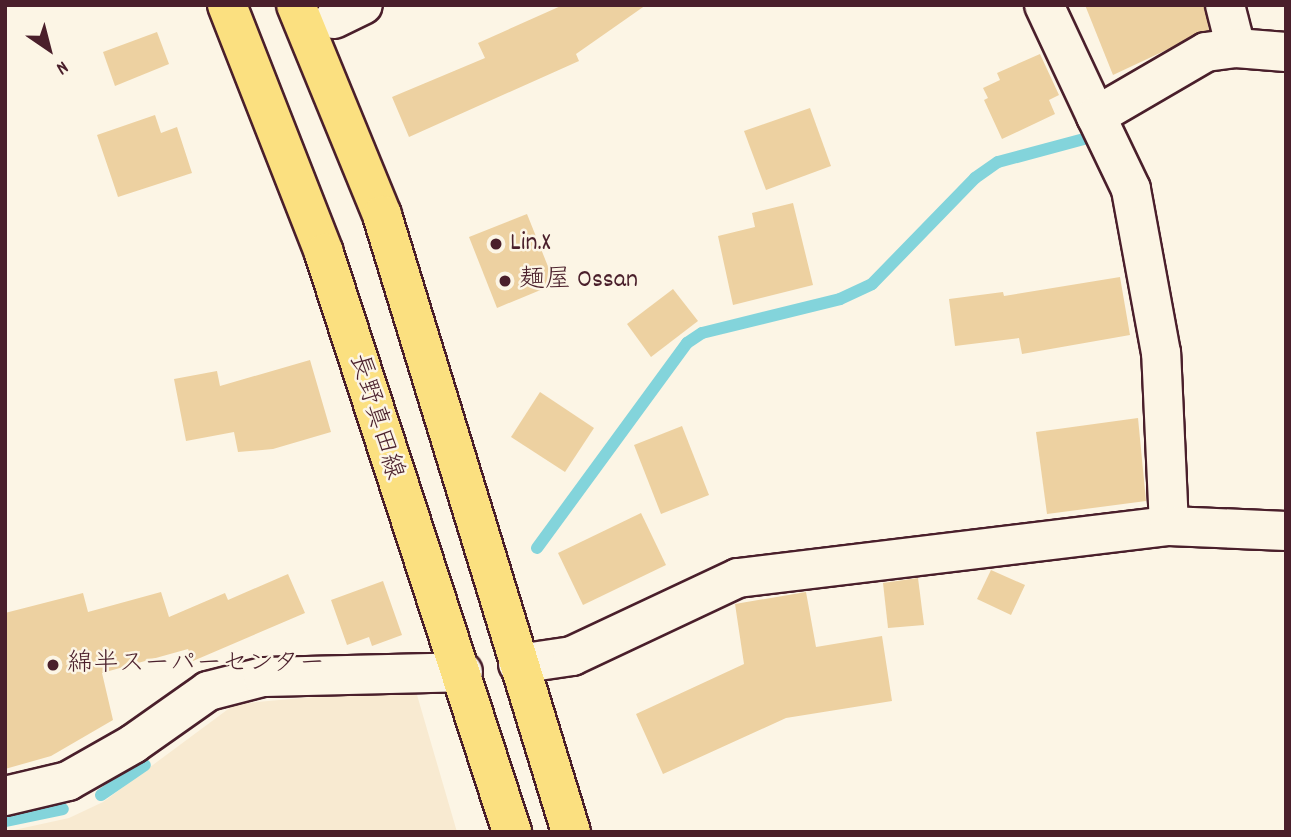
<!DOCTYPE html>
<meta charset="utf-8">
<style>
body{margin:0}
#map{position:relative;width:1291px;height:837px;overflow:hidden;background:#fcf5e5;font-family:Dekko,"Klee One",sans-serif}
div>[style]{position:absolute}
.built>*{inset:0;background:#f8ead1}
.stream>*{height:12px;margin:-6px;padding:0 6px;transform-origin:6px;border-radius:6px;background:#83d4db}
.building>*{inset:0;background:#edd1a1}
.roads{filter:drop-shadow(2px 0 #4a1f2b) drop-shadow(-2px 0 #4a1f2b) drop-shadow(0 2px #4a1f2b) drop-shadow(0 -2px #4a1f2b)}
.street>*{height:38px;margin:-19px;padding:0 19px;transform-origin:19px;border-radius:19px;background:#fcf5e5}
.primary>*{height:38px;margin:-19px;padding:0 19px;transform-origin:19px;border-radius:19px;background:#fbe080}
.dots>*{width:19px;height:19px;translate:-50% -50%;box-sizing:border-box;border:4px solid #fcf5e5;border-radius:50%}
span{translate:-50% -50%;white-space:nowrap;text-align:center;line-height:1.15;-webkit-text-stroke:5px #fcf5e5;paint-order:stroke}
.poi-label{font-size:26px;color:#4a1f2b}
.left{translate:0 -50%;text-align:left}
.street-label{font-size:26px;color:#4a1f2b}
.frame{position:absolute;inset:0;border:7px solid #4a1f2b;pointer-events:none}
.north{position:absolute;left:14px;top:14px;width:70px;height:70px;-webkit-text-stroke:5px #fcf5e5;paint-order:stroke;rotate:145deg;font-size:19px;font-weight:700;line-height:28px;text-align:center;color:#4a1f2b}
.north::after{content:'';display:block;margin:auto;width:24px;height:32px;background:#4a1f2b;clip-path:polygon(50% 0,100% 100%,50% 72%,0 100%)}
</style>
<div id="map">
<div class="built">
<i style="clip-path:polygon(415px 688px,457px 832px,5px 832px,69px 818px,103px 802px,235px 704px)"></i>
</div>
<div class="stream">
<i style="left:537px;top:548px;width:254px;rotate:-53.8deg"></i>
<i style="left:687px;top:343px;width:18px;rotate:-34deg"></i>
<i style="left:702px;top:333px;width:142px;rotate:-13.8deg"></i>
<i style="left:840px;top:299px;width:35px;rotate:-25deg"></i>
<i style="left:872px;top:284px;width:148px;rotate:-45.8deg"></i>
<i style="left:975px;top:178px;width:28px;rotate:-35deg"></i>
<i style="left:998px;top:162px;width:89px;rotate:-15deg"></i>
<i style="left:101px;top:795px;width:53px;rotate:-34.3deg"></i>
<i style="left:5px;top:821px;width:59px;rotate:-11.7deg"></i>
</div>
<div class="building">
<i style="clip-path:polygon(563px 5px,646px 5px,576px 54px,579px 61px,409px 137px,392px 97px,485px 58px,478px 43px)"></i>
<i style="clip-path:polygon(1085px 5px,1204px 5px,1209px 30px,1113px 75px)"></i>
<i style="clip-path:polygon(157px 32px,169px 64px,115px 86px,103px 52px)"></i>
<i style="clip-path:polygon(1040px 54px,1059px 95px,1049px 100px,1055px 114px,1002px 139px,984px 100px,988px 98px,983px 88px,1000px 80px,997px 73px)"></i>
<i style="clip-path:polygon(810px 108px,831px 166px,766px 190px,744px 131px)"></i>
<i style="clip-path:polygon(155px 115px,161px 133px,177px 127px,192px 173px,118px 197px,97px 135px)"></i>
<i style="clip-path:polygon(793px 203px,813px 285px,733px 305px,718px 236px,755px 227px,752px 213px)"></i>
<i style="clip-path:polygon(527px 214px,555px 284px,497px 308px,469px 237px)"></i>
<i style="clip-path:polygon(1120px 277px,1130px 335px,1022px 354px,1019px 338px,955px 346px,949px 299px,1003px 292px,1004px 296px)"></i>
<i style="clip-path:polygon(673px 289px,698px 321px,651px 357px,627px 324px)"></i>
<i style="clip-path:polygon(310px 360px,331px 432px,273px 449px,238px 452px,234px 432px,186px 441px,174px 379px,217px 371px,220px 386px)"></i>
<i style="clip-path:polygon(540px 392px,594px 428px,565px 472px,511px 437px)"></i>
<i style="clip-path:polygon(1138px 418px,1146px 501px,1047px 514px,1036px 432px)"></i>
<i style="clip-path:polygon(682px 426px,709px 495px,661px 514px,634px 445px)"></i>
<i style="clip-path:polygon(641px 513px,666px 565px,583px 605px,558px 553px)"></i>
<i style="clip-path:polygon(991px 570px,1025px 585px,1011px 615px,977px 599px)"></i>
<i style="clip-path:polygon(288px 574px,305px 613px,193px 661px,188px 649px,102px 673px,113px 720px,51px 756px,5px 769px,5px 613px,83px 593px,88px 612px,161px 592px,169px 617px,225px 593px,228px 600px)"></i>
<i style="clip-path:polygon(918px 578px,924px 625px,888px 628px,883px 583px)"></i>
<i style="clip-path:polygon(383px 581px,402px 635px,372px 646px,369px 637px,347px 645px,331px 600px)"></i>
<i style="clip-path:polygon(806px 592px,816px 647px,882px 636px,892px 701px,786px 718px,663px 774px,636px 714px,744px 664px,735px 604px)"></i>
</div>
<div class="roads">
<div class="street">
<i style="left:1044px;top:5px;width:123px;rotate:64.9deg"></i>
<i style="left:1225px;top:5px;width:44px;rotate:75.7deg"></i>
<i style="left:334px;top:19px;width:32px;rotate:-26deg"></i>
<i style="left:1169px;top:526px;width:173px;rotate:-92.6deg"></i>
<i style="left:1161px;top:353px;width:167px;rotate:-100.4deg"></i>
<i style="left:1131px;top:189px;width:81px;rotate:-115.6deg"></i>
<i style="left:1096px;top:116px;width:127px;rotate:-30.2deg"></i>
<i style="left:1206px;top:52px;width:30px;rotate:-8deg"></i>
<i style="left:1236px;top:48px;width:50px;rotate:4.6deg"></i>
<i style="left:518px;top:664px;width:55px;rotate:-8.4deg"></i>
<i style="left:572px;top:656px;width:183px;rotate:-25.2deg"></i>
<i style="left:738px;top:578px;width:434px;rotate:-6.9deg"></i>
<i style="left:1169px;top:526px;width:117px;rotate:2.4deg"></i>
<i style="left:5px;top:796px;width:65px;rotate:-13.4deg"></i>
<i style="left:68px;top:781px;width:75px;rotate:-29.6deg"></i>
<i style="left:133px;top:744px;width:92px;rotate:-35.2deg"></i>
<i style="left:208px;top:691px;width:57px;rotate:-14.3deg"></i>
<i style="left:263px;top:677px;width:200px;rotate:-1.4deg"></i>
</div>
<div class="primary">
<i style="left:227px;top:5px;width:266px;rotate:68.6deg"></i>
<i style="left:324px;top:253px;width:609px;rotate:72.01deg"></i>
<i style="left:296px;top:5px;width:227px;rotate:67.7deg"></i>
<i style="left:382px;top:215px;width:645px;rotate:72.97deg"></i>
</div>
</div>
<div class="dots">
<i style="left:496px;top:244px;background:#4a1f2b"></i>
<i style="left:505px;top:281px;background:#4a1f2b"></i>
<i style="left:53px;top:665px;background:#4a1f2b"></i>
</div>
<div class="poi-label">
<span class="left" style="left:510px;top:244px">Lin.X</span>
<span class="left" style="left:519px;top:281px">麺屋 Ossan</span>
<span class="left" style="left:67px;top:665px">綿半スーパーセンター</span>
</div>
<div class="street-label">
<span style="left:375px;top:417px;rotate:73deg">長野真田線</span>
</div>
<div class="frame"></div>
<div class="north">N</div>
</div>
